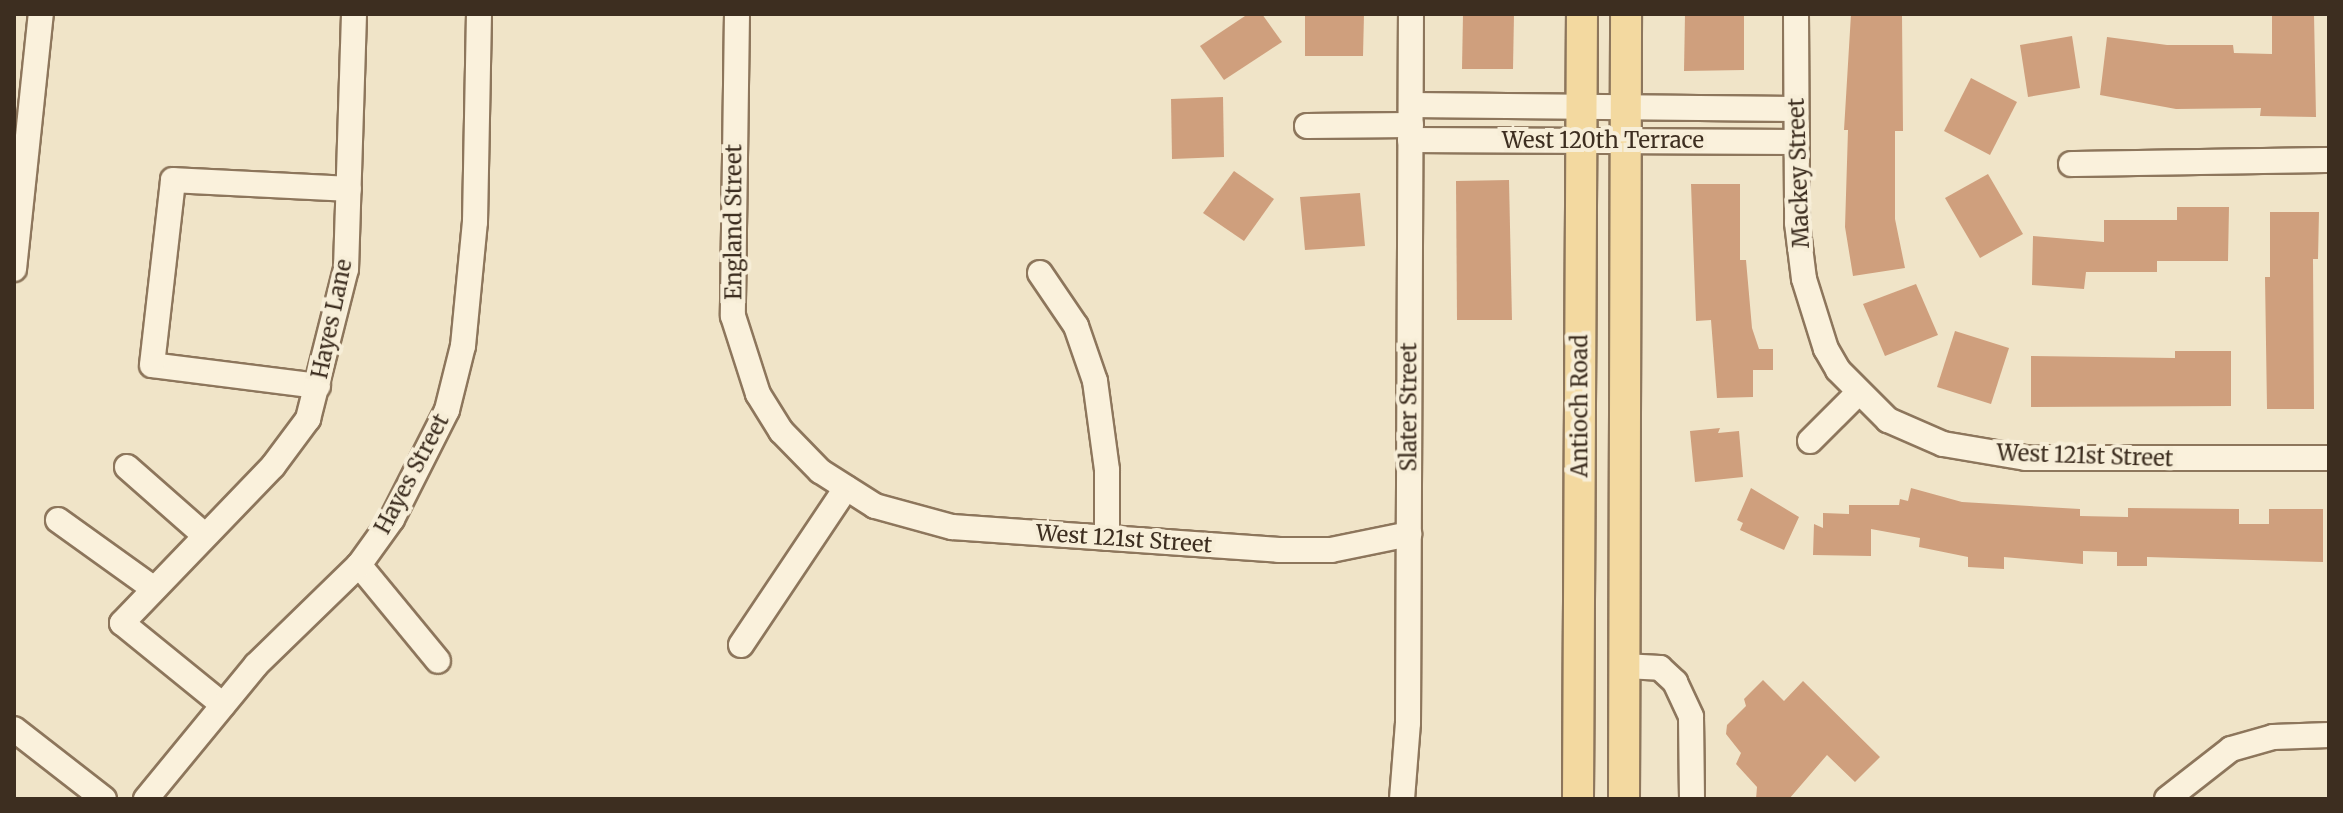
<!DOCTYPE html>
<style>
body{margin:0}
#map{position:relative;width:2343px;height:813px;overflow:hidden;background:#f0e4c8;font-family:Merriweather,serif}
div>[style]{position:absolute}
.building>*{inset:0;background:#cf9f7d}
.roads{filter:drop-shadow(2px 0 #8d765c) drop-shadow(-2px 0 #8d765c) drop-shadow(0 2px #8d765c) drop-shadow(0 -2px #8d765c)}
.minor>*{height:24px;margin:-12px;padding:0 12px;transform-origin:12px;border-radius:12px;background:#faf1dc}
.major>*{height:30px;margin:-15px;padding:0 15px;transform-origin:15px;border-radius:15px;background:#f3d9a0}
span{translate:-50% -50%;white-space:nowrap;text-align:center;line-height:1.15;-webkit-text-stroke:8px #f7eed8;paint-order:stroke}
.street-label{font-size:22px;color:#3d2e20}
.frame{position:absolute;inset:0;border:16px solid #3d2e20;pointer-events:none}
</style>
<div id="map">
<div class="building">
<i style="clip-path:polygon(1248px 14px,1262px 14px,1282px 42px,1224px 80px,1200px 46px)"></i>
<i style="clip-path:polygon(1305px 14px,1364px 14px,1363px 56px,1305px 56px)"></i>
<i style="clip-path:polygon(1463px 14px,1514px 14px,1513px 69px,1462px 69px)"></i>
<i style="clip-path:polygon(1685px 14px,1744px 14px,1744px 70px,1684px 71px)"></i>
<i style="clip-path:polygon(1851px 14px,1902px 14px,1903px 131px,1895px 131px,1895px 219px,1905px 268px,1853px 276px,1845px 227px,1848px 130px,1844px 130px)"></i>
<i style="clip-path:polygon(2272px 14px,2314px 14px,2316px 117px,2260px 116px,2261px 108px,2176px 109px,2100px 95px,2107px 37px,2167px 45px,2233px 45px,2234px 53px,2272px 54px)"></i>
<i style="clip-path:polygon(2072px 36px,2080px 88px,2028px 97px,2020px 45px)"></i>
<i style="clip-path:polygon(1971px 78px,2017px 102px,1990px 155px,1944px 131px)"></i>
<i style="clip-path:polygon(1223px 97px,1224px 157px,1172px 159px,1171px 99px)"></i>
<i style="clip-path:polygon(1234px 171px,1274px 199px,1244px 241px,1203px 213px)"></i>
<i style="clip-path:polygon(1988px 174px,2023px 234px,1980px 258px,1945px 198px)"></i>
<i style="clip-path:polygon(1509px 180px,1512px 320px,1457px 320px,1456px 181px)"></i>
<i style="clip-path:polygon(1691px 184px,1740px 184px,1740px 260px,1746px 260px,1752px 328px,1759px 349px,1773px 349px,1773px 370px,1753px 370px,1753px 397px,1717px 398px,1711px 320px,1696px 321px)"></i>
<i style="clip-path:polygon(1360px 193px,1365px 246px,1305px 250px,1300px 197px)"></i>
<i style="clip-path:polygon(2177px 207px,2229px 207px,2228px 261px,2157px 261px,2157px 272px,2086px 272px,2084px 289px,2032px 285px,2033px 236px,2104px 242px,2104px 220px,2177px 220px)"></i>
<i style="clip-path:polygon(2270px 212px,2319px 212px,2318px 259px,2313px 259px,2314px 409px,2267px 409px,2265px 277px,2270px 277px)"></i>
<i style="clip-path:polygon(1916px 284px,1938px 335px,1885px 356px,1863px 304px)"></i>
<i style="clip-path:polygon(1955px 331px,2009px 348px,1991px 404px,1937px 387px)"></i>
<i style="clip-path:polygon(2175px 351px,2231px 351px,2231px 406px,2031px 407px,2031px 356px,2175px 358px)"></i>
<i style="clip-path:polygon(1720px 428px,1718px 433px,1739px 431px,1743px 477px,1695px 482px,1690px 431px)"></i>
<i style="clip-path:polygon(1751px 488px,1799px 517px,1784px 550px,1740px 530px,1743px 523px,1737px 520px)"></i>
<i style="clip-path:polygon(1911px 488px,1962px 502px,2080px 509px,2080px 516px,2128px 517px,2128px 508px,2239px 509px,2239px 524px,2269px 524px,2269px 509px,2323px 509px,2323px 562px,2147px 557px,2147px 566px,2117px 566px,2117px 552px,2083px 551px,2083px 564px,2004px 557px,2004px 569px,1968px 567px,1968px 557px,1919px 547px,1920px 538px,1871px 529px,1871px 556px,1813px 555px,1814px 524px,1823px 528px,1823px 513px,1849px 514px,1849px 505px,1899px 505px,1900px 499px,1908px 501px)"></i>
<i style="clip-path:polygon(1763px 680px,1784px 701px,1803px 681px,1880px 757px,1855px 782px,1827px 755px,1789px 799px,1756px 799px,1757px 787px,1736px 764px,1741px 753px,1726px 734px,1727px 725px,1746px 706px,1744px 699px)"></i>
</div>
<div class="roads">
<div class="minor">
<i style="left:737px;top:14px;width:302px;rotate:90.8deg"></i>
<i style="left:733px;top:316px;width:82px;rotate:72.2deg"></i>
<i style="left:758px;top:394px;width:44px;rotate:58.1deg"></i>
<i style="left:781px;top:431px;width:56px;rotate:45.7deg"></i>
<i style="left:820px;top:471px;width:65px;rotate:32.5deg"></i>
<i style="left:875px;top:506px;width:80px;rotate:15.3deg"></i>
<i style="left:952px;top:527px;width:328px;rotate:4deg"></i>
<i style="left:1279px;top:550px;width:52px"></i>
<i style="left:1331px;top:550px;width:80px;rotate:-11.6deg"></i>
<i style="left:1796px;top:14px;width:209px;rotate:89.7deg"></i>
<i style="left:1797px;top:223px;width:56px;rotate:82.9deg"></i>
<i style="left:1804px;top:279px;width:73px;rotate:72.6deg"></i>
<i style="left:1826px;top:349px;width:24px;rotate:60deg"></i>
<i style="left:1838px;top:370px;width:71px;rotate:45deg"></i>
<i style="left:1888px;top:420px;width:60px;rotate:23.6deg"></i>
<i style="left:1943px;top:444px;width:84px;rotate:9.6deg"></i>
<i style="left:2026px;top:458px;width:303px"></i>
<i style="left:1411px;top:105px;width:384px;rotate:0.6deg"></i>
<i style="left:1307px;top:126px;width:104px;rotate:-0.6deg"></i>
<i style="left:1410px;top:140px;width:386px;rotate:0.3deg"></i>
<i style="left:2071px;top:164px;width:258px;rotate:-0.9deg"></i>
<i style="left:14px;top:269px;width:256px;rotate:-84deg"></i>
<i style="left:1040px;top:273px;width:64px;rotate:55.8deg"></i>
<i style="left:1076px;top:326px;width:58px;rotate:70.9deg"></i>
<i style="left:1095px;top:381px;width:90px;rotate:82.3deg"></i>
<i style="left:1107px;top:470px;width:68px;rotate:90deg"></i>
<i style="left:318px;top:386px;width:167px;rotate:-172.8deg"></i>
<i style="left:152px;top:365px;width:186px;rotate:-83.5deg"></i>
<i style="left:173px;top:180px;width:176px;rotate:2.9deg"></i>
<i style="left:1810px;top:441px;width:69px;rotate:-45deg"></i>
<i style="left:127px;top:467px;width:103px;rotate:41.4deg"></i>
<i style="left:58px;top:520px;width:118px;rotate:35.7deg"></i>
<i style="left:359px;top:565px;width:124px;rotate:50.5deg"></i>
<i style="left:741px;top:645px;width:189px;rotate:-56.2deg"></i>
<i style="left:1624px;top:666px;width:36px;rotate:3deg"></i>
<i style="left:1660px;top:668px;width:21px;rotate:43deg"></i>
<i style="left:1675px;top:682px;width:38px;rotate:65deg"></i>
<i style="left:1691px;top:717px;width:82px;rotate:89.3deg"></i>
<i style="left:223px;top:705px;width:130px;rotate:-140.9deg"></i>
<i style="left:122px;top:623px;width:218px;rotate:-46.1deg"></i>
<i style="left:273px;top:466px;width:59px;rotate:-53.3deg"></i>
<i style="left:308px;top:419px;width:155px;rotate:-75.8deg"></i>
<i style="left:346px;top:269px;width:255px;rotate:-88.2deg"></i>
<i style="left:14px;top:729px;width:114px;rotate:37.9deg"></i>
<i style="left:146px;top:799px;width:173px;rotate:-50.6deg"></i>
<i style="left:256px;top:665px;width:144px;rotate:-44.2deg"></i>
<i style="left:359px;top:565px;width:57px;rotate:-54.3deg"></i>
<i style="left:392px;top:519px;width:122px;rotate:-63.2deg"></i>
<i style="left:447px;top:410px;width:66px;rotate:-76deg"></i>
<i style="left:463px;top:346px;width:125px;rotate:-84.5deg"></i>
<i style="left:475px;top:222px;width:208px;rotate:-88.9deg"></i>
<i style="left:1402px;top:799px;width:76px;rotate:-85.5deg"></i>
<i style="left:1408px;top:723px;width:709px;rotate:-89.76deg"></i>
<i style="left:2167px;top:799px;width:81px;rotate:-38deg"></i>
<i style="left:2231px;top:749px;width:44px;rotate:-15.9deg"></i>
<i style="left:2273px;top:737px;width:56px;rotate:-2deg"></i>
</div>
<div class="major">
<i style="left:1578px;top:799px;width:785px;rotate:-89.71deg"></i>
<i style="left:1624px;top:799px;width:785px;rotate:-89.85deg"></i>
</div>
</div>
<div class="street-label">
<span style="left:1603px;top:141px">West 120th Terrace</span>
<span style="left:1799px;top:173px;rotate:-92deg">Mackey Street</span>
<span style="left:734px;top:222px;rotate:-90deg">England Street</span>
<span style="left:332px;top:319px;rotate:-78deg">Hayes Lane</span>
<span style="left:1580px;top:406px;rotate:-90deg">Antioch Road</span>
<span style="left:1409px;top:407px;rotate:-90deg">Slater Street</span>
<span style="left:2085px;top:456px;rotate:2deg">West 121st Street</span>
<span style="left:412px;top:474px;rotate:-62deg">Hayes Street</span>
<span style="left:1124px;top:539px;rotate:4deg">West 121st Street</span>
</div>
<div class="frame"></div>
</div>
